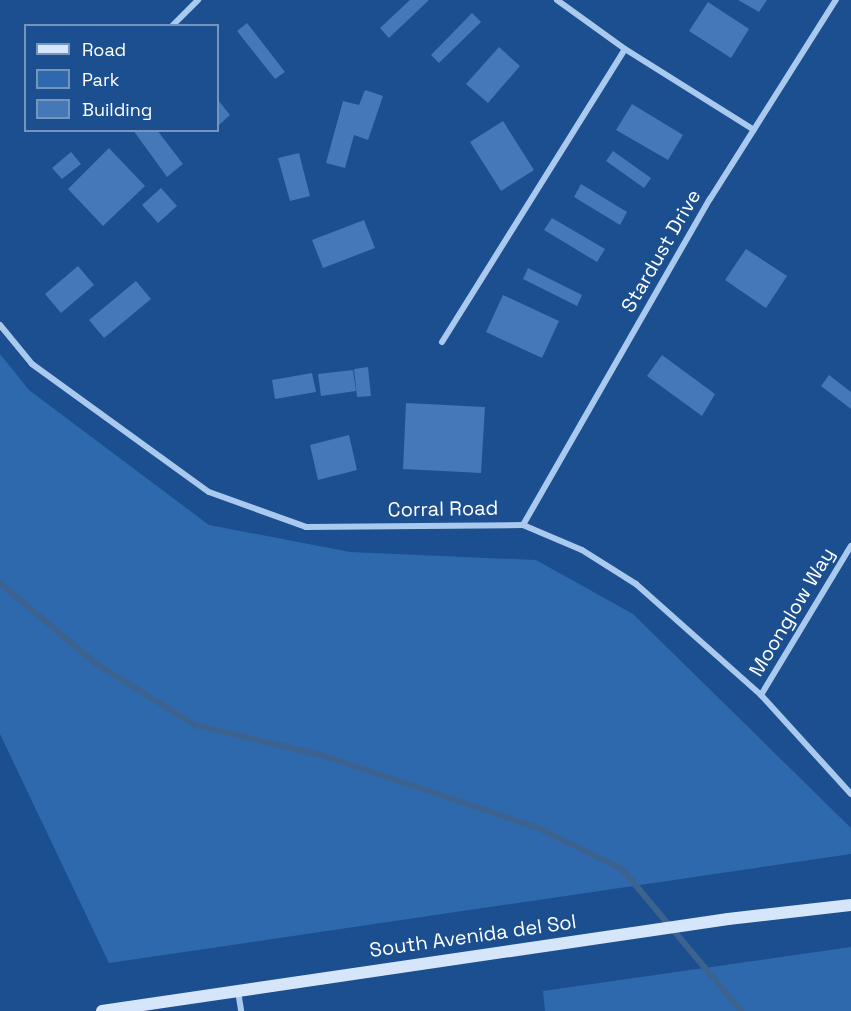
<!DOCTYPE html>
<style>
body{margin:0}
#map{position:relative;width:851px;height:1011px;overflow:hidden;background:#1b4f8f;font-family:"Space Grotesk",sans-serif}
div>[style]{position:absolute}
.green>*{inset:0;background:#2e69ad}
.stream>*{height:6px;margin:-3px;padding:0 3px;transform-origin:3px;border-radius:3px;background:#3c6290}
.building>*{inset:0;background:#4478b7}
.street>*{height:6px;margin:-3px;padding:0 3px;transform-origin:3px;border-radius:3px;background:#a9c9ee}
.secondary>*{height:12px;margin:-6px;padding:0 6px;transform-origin:6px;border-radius:6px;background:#d6e6fa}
span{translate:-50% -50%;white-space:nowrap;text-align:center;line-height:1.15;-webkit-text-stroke:4.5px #1b4f8f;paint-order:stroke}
.street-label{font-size:20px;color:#fff}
.legend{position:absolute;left:24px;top:24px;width:195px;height:108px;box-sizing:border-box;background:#1b4f8f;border:2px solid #7695bc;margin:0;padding:8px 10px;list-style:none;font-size:18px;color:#fff}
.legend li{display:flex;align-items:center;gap:12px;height:30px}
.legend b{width:30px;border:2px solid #7695bc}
</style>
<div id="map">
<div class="green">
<i style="clip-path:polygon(0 354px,29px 390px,209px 525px,350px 552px,536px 560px,633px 614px,851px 828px,851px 854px,109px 963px,0 734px)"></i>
<i style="clip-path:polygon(851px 947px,851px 1011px,545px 1011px,543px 991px)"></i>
</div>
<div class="stream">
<i style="left:0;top:583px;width:124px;rotate:40.1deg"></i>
<i style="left:95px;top:663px;width:118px;rotate:31.8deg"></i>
<i style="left:195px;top:725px;width:134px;rotate:13.4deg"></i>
<i style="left:325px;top:756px;width:225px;rotate:18.7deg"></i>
<i style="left:538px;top:828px;width:93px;rotate:26deg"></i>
<i style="left:622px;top:869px;width:185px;rotate:50deg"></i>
</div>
<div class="building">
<i style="clip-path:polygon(410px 0,429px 0,389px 38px,380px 28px)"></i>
<i style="clip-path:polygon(738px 0,767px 0,759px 12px)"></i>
<i style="clip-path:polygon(708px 2px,749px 29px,731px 58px,689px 31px)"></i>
<i style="clip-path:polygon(472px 13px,481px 22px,439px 63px,431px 55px)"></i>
<i style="clip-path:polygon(247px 23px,285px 72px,275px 79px,237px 31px)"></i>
<i style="clip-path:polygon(499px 47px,520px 66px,488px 103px,466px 84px)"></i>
<i style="clip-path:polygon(365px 90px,383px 96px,368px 140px,354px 135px,345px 168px,326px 163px,343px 101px,359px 105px)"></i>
<i style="clip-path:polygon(218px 100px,230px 115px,218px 126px)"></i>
<i style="clip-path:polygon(632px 104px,683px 135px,668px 160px,616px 130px)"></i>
<i style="clip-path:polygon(503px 121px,534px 170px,501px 191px,470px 142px)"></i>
<i style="clip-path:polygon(133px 130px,157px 130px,183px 164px,167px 177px)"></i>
<i style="clip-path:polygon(109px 148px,145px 186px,103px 226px,68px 189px)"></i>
<i style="clip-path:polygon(613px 151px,651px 178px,644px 188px,606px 161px)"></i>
<i style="clip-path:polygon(71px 152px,81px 164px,62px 179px,52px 168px)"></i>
<i style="clip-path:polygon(299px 153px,310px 196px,290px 201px,278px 158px)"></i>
<i style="clip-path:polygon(581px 184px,627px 212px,620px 225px,574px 197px)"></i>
<i style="clip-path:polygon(161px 188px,177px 206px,158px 223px,142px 205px)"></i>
<i style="clip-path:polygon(552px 218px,605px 249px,597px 262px,544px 230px)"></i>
<i style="clip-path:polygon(364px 220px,375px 248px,323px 268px,312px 240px)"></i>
<i style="clip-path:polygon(746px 249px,787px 276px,766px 308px,725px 280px)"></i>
<i style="clip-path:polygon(78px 266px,94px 285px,61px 313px,45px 294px)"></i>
<i style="clip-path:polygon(528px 268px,582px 295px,577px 306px,523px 279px)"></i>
<i style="clip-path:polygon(136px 281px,151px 299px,104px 338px,89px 320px)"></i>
<i style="clip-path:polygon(503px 295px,559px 321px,542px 358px,486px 332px)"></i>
<i style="clip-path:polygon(662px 355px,715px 394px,702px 416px,647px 376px)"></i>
<i style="clip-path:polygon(368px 367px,371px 396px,357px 397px,354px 369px)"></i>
<i style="clip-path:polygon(353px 370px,356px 391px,321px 396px,318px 374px)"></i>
<i style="clip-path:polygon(312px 373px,316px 392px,275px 399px,272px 380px)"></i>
<i style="clip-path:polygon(829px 375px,851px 392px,851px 409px,821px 386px)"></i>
<i style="clip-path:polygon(406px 403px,485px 407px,481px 473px,403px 469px)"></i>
<i style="clip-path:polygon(349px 435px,357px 470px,318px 480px,310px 445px)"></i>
</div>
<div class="street">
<i style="left:557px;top:0;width:84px;rotate:35.8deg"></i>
<i style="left:625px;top:49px;width:152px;rotate:32.1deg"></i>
<i style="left:172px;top:26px;width:37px;rotate:-45deg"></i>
<i style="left:0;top:325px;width:50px;rotate:50.6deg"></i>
<i style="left:32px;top:364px;width:218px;rotate:35.9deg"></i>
<i style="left:209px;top:492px;width:103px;rotate:19.8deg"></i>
<i style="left:306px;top:527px;width:217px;rotate:-0.5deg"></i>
<i style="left:523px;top:525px;width:64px;rotate:23deg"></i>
<i style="left:582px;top:550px;width:64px;rotate:32.2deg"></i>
<i style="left:636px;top:584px;width:167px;rotate:41.6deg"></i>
<i style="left:761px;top:695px;width:134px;rotate:47.7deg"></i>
<i style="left:442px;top:342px;width:345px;rotate:-58deg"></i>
<i style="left:523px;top:525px;width:376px;rotate:-60.2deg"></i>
<i style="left:710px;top:199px;width:236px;rotate:-57.7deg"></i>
<i style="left:761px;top:695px;width:174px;rotate:-58.9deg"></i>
<i style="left:238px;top:991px;width:20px;rotate:81deg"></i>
</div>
<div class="secondary">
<i style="left:102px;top:1011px;width:633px;rotate:-8.36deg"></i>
<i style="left:728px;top:919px;width:124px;rotate:-6.5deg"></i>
</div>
<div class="street-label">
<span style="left:661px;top:251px;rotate:-60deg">Stardust Drive</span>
<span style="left:443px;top:509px;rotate:-1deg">Corral Road</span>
<span style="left:792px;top:612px;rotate:-59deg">Moonglow Way</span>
<span style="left:473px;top:936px;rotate:-8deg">South Avenida del Sol</span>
</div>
<ul class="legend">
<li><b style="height:8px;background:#d6e6fa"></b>Road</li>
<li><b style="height:16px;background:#2e69ad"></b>Park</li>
<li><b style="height:16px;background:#4478b7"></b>Building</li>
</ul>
</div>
